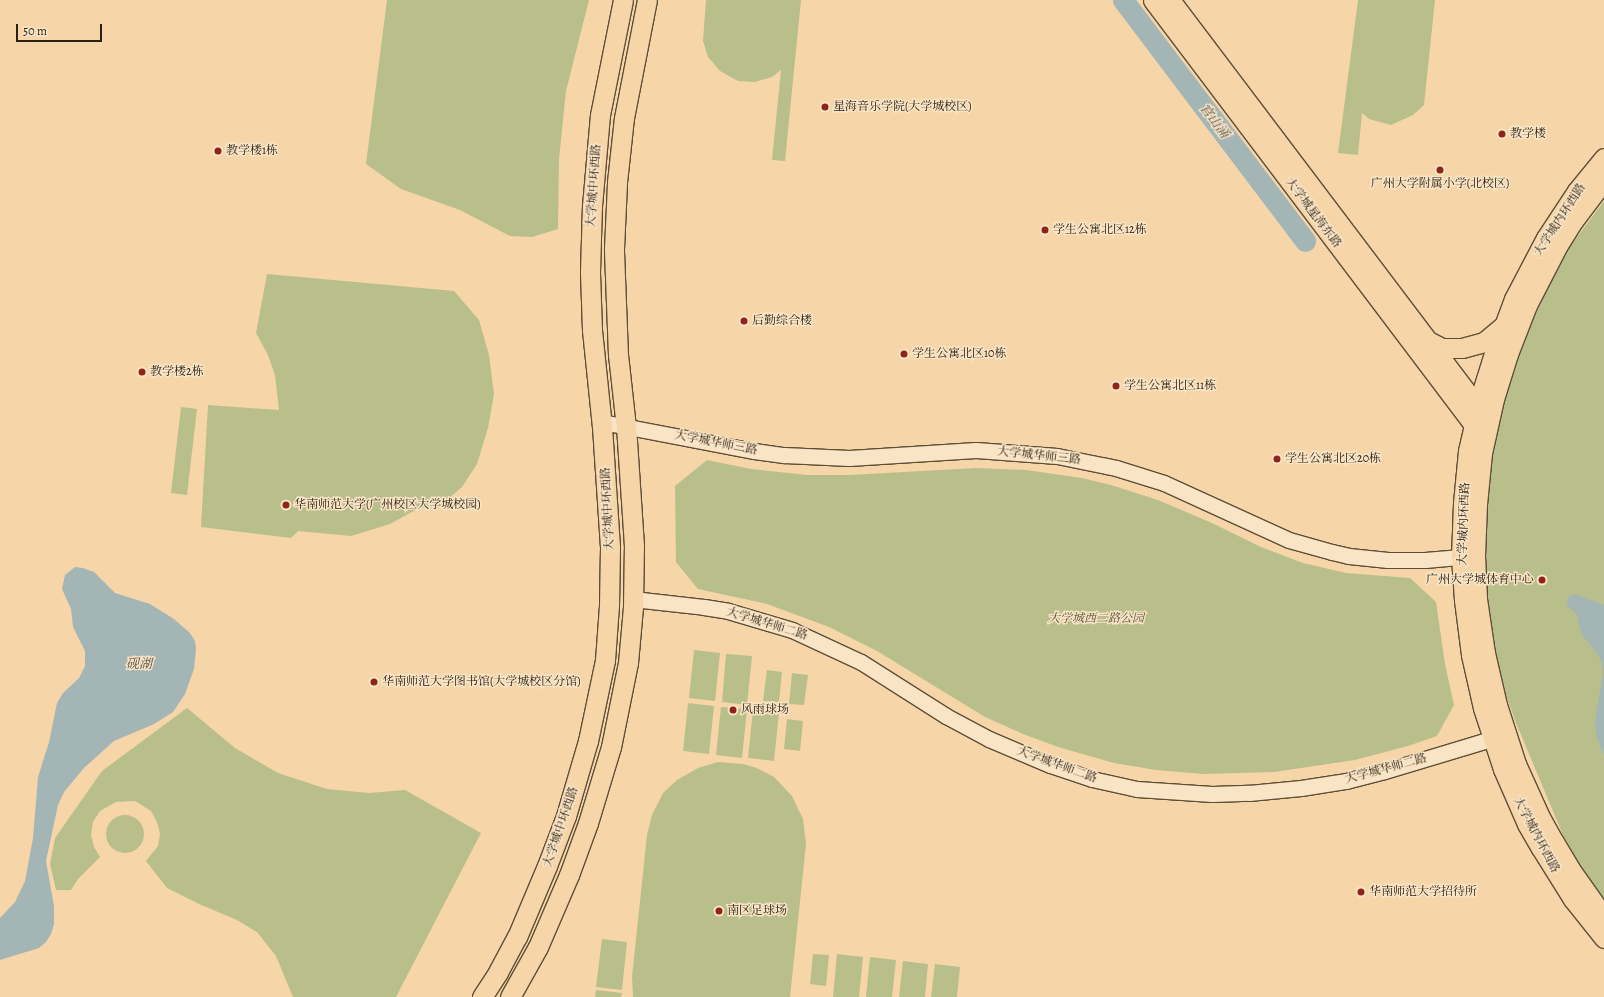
<!DOCTYPE html>
<meta charset="utf-8">
<style>
body{margin:0}
#map{position:relative;width:1604px;height:997px;overflow:hidden;background:#f6d6a8;font-family:Alegreya,"Noto Serif SC",serif}
div>[style]{position:absolute}
.green>*{inset:0;background:#b8bf8b}
.round{border-radius:50%}
.water>*{inset:0;background:#a3b6b5}
.river>*{height:21px;margin:-10.5px;padding:0 10.5px;transform-origin:10.5px;border-radius:10.5px;background:#a3b6b5}
.roads{filter:drop-shadow(1px 0 #5e4e38) drop-shadow(-1px 0 #5e4e38) drop-shadow(0 1px #5e4e38) drop-shadow(0 -1px #5e4e38)}
.minor>*{height:15px;margin:-7.5px;padding:0 7.5px;transform-origin:7.5px;border-radius:7.5px;background:#f9e4c6}
.major>*{height:19px;margin:-9.5px;padding:0 9.5px;transform-origin:9.5px;border-radius:9.5px;background:#f6d6a8}
.dots>*{width:11px;height:11px;translate:-50% -50%;box-sizing:border-box;border:2px solid #f9e4c6;border-radius:50%}
span{translate:-50% -50%;white-space:nowrap;text-align:center;line-height:1.15;-webkit-text-stroke:3px #f9e4c6;paint-order:stroke}
.poi-label{font-size:12px;color:#2c2013}
.left{translate:0 -50%;text-align:left}
.right{translate:-100% -50%;text-align:right}
.street-label{font-size:12px;color:#2c2013}
.park-label{font-size:12px;color:#565037;font-style:italic}
.water-label{font-size:13px;color:#504d44;font-style:italic}
.scale{position:absolute;left:16px;top:24px;width:86px;height:18px;box-sizing:border-box;border:2px solid #2c2013;border-top:0;padding-left:5px;font-size:12px;line-height:14px;white-space:nowrap;color:#2c2013;-webkit-text-stroke:3px #f9e4c6;paint-order:stroke}
</style>
<div id="map">
<div class="green">
<i style="clip-path:polygon(387px 0,589px 0,566px 91px,559px 159px,558px 229px,532px 237px,510px 236px,460px 210px,401px 189px,366px 164px)"></i>
<i style="clip-path:polygon(706px 0,801px 0,785px 161px,772px 160px,781px 70px,772px 77px,755px 82px,738px 81px,720px 71px,708px 57px,703px 41px)"></i>
<i style="clip-path:polygon(1358px 0,1435px 0,1424px 105px,1413px 115px,1391px 125px,1369px 119px,1362px 113px,1358px 155px,1338px 153px)"></i>
<i style="clip-path:polygon(1604px 201px,1604px 907px,1563px 835px,1516px 723px,1492px 656px,1479px 548px,1496px 409px,1547px 277px)"></i>
<i style="clip-path:polygon(267px 274px,454px 291px,479px 320px,489px 355px,494px 394px,488px 428px,477px 464px,462px 487px,437px 508px,419px 508px,390px 524px,351px 536px,298px 531px,291px 538px,201px 527px,208px 405px,279px 410px,275px 375px,268px 355px,256px 333px)"></i>
<i style="clip-path:polygon(181px 407px,197px 409px,187px 495px,171px 493px)"></i>
<i style="clip-path:polygon(707px 460px,751px 469px,808px 475px,849px 475px,976px 468px,1026px 470px,1082px 478px,1111px 485px,1158px 500px,1212px 523px,1261px 547px,1303px 563px,1346px 573px,1410px 578px,1436px 602px,1445px 664px,1454px 705px,1437px 736px,1408px 746px,1355px 760px,1274px 772px,1203px 774px,1156px 770px,1114px 763px,1058px 747px,1023px 734px,985px 717px,877px 651px,829px 627px,767px 604px,698px 589px,676px 562px,675px 486px)"></i>
<i style="clip-path:polygon(694px 650px,720px 653px,715px 701px,689px 698px)"></i>
<i style="clip-path:polygon(726px 654px,752px 656px,747px 705px,722px 702px)"></i>
<i style="clip-path:polygon(767px 670px,782px 672px,779px 702px,763px 701px)"></i>
<i style="clip-path:polygon(792px 673px,808px 675px,804px 705px,789px 704px)"></i>
<i style="clip-path:polygon(688px 703px,714px 706px,709px 754px,683px 751px)"></i>
<i style="clip-path:polygon(721px 707px,747px 709px,742px 758px,716px 755px)"></i>
<i style="clip-path:polygon(187px 708px,235px 748px,278px 773px,327px 789px,369px 793px,405px 790px,481px 833px,396px 997px,293px 997px,276px 956px,257px 932px,237px 920px,199px 904px,167px 888px,146px 861px,158px 846px,160px 834px,157px 822px,151px 811px,135px 801px,116px 802px,100px 811px,93px 822px,91px 835px,94px 847px,100px 857px,78px 879px,71px 890px,56px 890px,50px 864px,55px 838px,102px 771px)"></i>
<i style="clip-path:polygon(753px 710px,779px 713px,774px 761px,748px 758px)"></i>
<i style="clip-path:polygon(787px 719px,803px 721px,800px 751px,784px 749px)"></i>
<i style="clip-path:polygon(718px 762px,743px 764px,757px 768px,774px 777px,792px 796px,803px 819px,806px 844px,790px 997px,633px 997px,632px 977px,647px 835px,652px 815px,663px 793px,677px 780px,698px 768px)"></i>
<i class="round" style="left:106px;top:815px;width:38px;height:38px"></i>
<i style="clip-path:polygon(602px 939px,627px 942px,622px 990px,596px 987px)"></i>
<i style="clip-path:polygon(813px 954px,829px 955px,826px 986px,810px 984px)"></i>
<i style="clip-path:polygon(837px 954px,863px 957px,859px 997px,833px 997px)"></i>
<i style="clip-path:polygon(870px 957px,896px 960px,892px 997px,866px 997px)"></i>
<i style="clip-path:polygon(903px 961px,928px 964px,925px 997px,899px 997px)"></i>
<i style="clip-path:polygon(935px 964px,960px 967px,957px 997px,931px 997px)"></i>
<i style="clip-path:polygon(596px 990px,622px 993px,621px 997px,595px 997px)"></i>
</div>
<div class="water">
<i style="clip-path:polygon(75px 567px,83px 568px,94px 572px,115px 593px,150px 604px,174px 619px,190px 633px,195px 641px,196px 649px,194px 669px,185px 694px,173px 712px,154px 724px,114px 741px,84px 768px,64px 792px,58px 805px,46px 861px,54px 906px,54px 924px,51px 934px,46px 942px,39px 948px,0 960px,0 918px,15px 902px,25px 881px,33px 838px,38px 777px,49px 742px,57px 703px,63px 693px,79px 678px,85px 666px,85px 651px,73px 627px,71px 609px,62px 589px,65px 575px)"></i>
<i style="clip-path:polygon(1574px 594px,1604px 605px,1604px 755px,1597px 739px,1595px 721px,1603px 673px,1602px 663px,1597px 653px,1582px 635px,1577px 615px,1567px 605px,1568px 597px)"></i>
</div>
<div class="river">
<i style="left:1123px;top:0;width:302px;rotate:52.9deg"></i>
</div>
<div class="roads">
<div class="minor">
<i style="left:602px;top:422px;width:155px;rotate:10.8deg"></i>
<i style="left:754px;top:451px;width:30px;rotate:8deg"></i>
<i style="left:784px;top:455px;width:65px;rotate:2.6deg"></i>
<i style="left:849px;top:458px;width:127px;rotate:-3.6deg"></i>
<i style="left:976px;top:450px;width:81px;rotate:4.2deg"></i>
<i style="left:1057px;top:456px;width:60px;rotate:11.5deg"></i>
<i style="left:1116px;top:468px;width:50px;rotate:17.4deg"></i>
<i style="left:1164px;top:483px;width:137px;rotate:24.5deg"></i>
<i style="left:1289px;top:540px;width:45px;rotate:15.6deg"></i>
<i style="left:1332px;top:552px;width:17px;rotate:13deg"></i>
<i style="left:1349px;top:556px;width:39px;rotate:6deg"></i>
<i style="left:1388px;top:560px;width:37px"></i>
<i style="left:1425px;top:560px;width:36px;rotate:-5deg"></i>
<i style="left:633px;top:599px;width:71px;rotate:6.4deg"></i>
<i style="left:704px;top:607px;width:24px;rotate:9deg"></i>
<i style="left:728px;top:611px;width:67px;rotate:16.5deg"></i>
<i style="left:792px;top:630px;width:76px;rotate:24.9deg"></i>
<i style="left:861px;top:662px;width:101px;rotate:32.4deg"></i>
<i style="left:946px;top:716px;width:49px;rotate:28.1deg"></i>
<i style="left:989px;top:739px;width:66px;rotate:23.1deg"></i>
<i style="left:1050px;top:765px;width:44px;rotate:18.4deg"></i>
<i style="left:1092px;top:779px;width:46px;rotate:12.5deg"></i>
<i style="left:1137px;top:789px;width:75px;rotate:3.8deg"></i>
<i style="left:1212px;top:794px;width:37px;rotate:-2deg"></i>
<i style="left:1249px;top:793px;width:52px;rotate:-5.5deg"></i>
<i style="left:1301px;top:788px;width:46px;rotate:-8.8deg"></i>
<i style="left:1346px;top:781px;width:40px;rotate:-14.4deg"></i>
<i style="left:1385px;top:771px;width:124px;rotate:-16.8deg"></i>
</div>
<div class="major">
<i style="left:1153px;top:0;width:533px;rotate:52.94deg"></i>
<i style="left:1170px;top:0;width:519px;rotate:52.91deg"></i>
<i style="left:1604px;top:158px;width:43px;rotate:129.3deg"></i>
<i style="left:1577px;top:191px;width:56px;rotate:123.4deg"></i>
<i style="left:1546px;top:238px;width:69px;rotate:117.7deg"></i>
<i style="left:1514px;top:299px;width:54px;rotate:110.4deg"></i>
<i style="left:1495px;top:350px;width:47px;rotate:107.3deg"></i>
<i style="left:1481px;top:395px;width:57px;rotate:103.1deg"></i>
<i style="left:1468px;top:451px;width:52px;rotate:95.5deg"></i>
<i style="left:1463px;top:503px;width:54px;rotate:92.1deg"></i>
<i style="left:1461px;top:557px;width:43px;rotate:86deg"></i>
<i style="left:1464px;top:600px;width:55px;rotate:82.7deg"></i>
<i style="left:1471px;top:655px;width:54px;rotate:77.2deg"></i>
<i style="left:1483px;top:708px;width:64px;rotate:71.8deg"></i>
<i style="left:1503px;top:769px;width:60px;rotate:66.4deg"></i>
<i style="left:1527px;top:824px;width:28px;rotate:60deg"></i>
<i style="left:1541px;top:848px;width:60px;rotate:57.9deg"></i>
<i style="left:1573px;top:899px;width:50px;rotate:51.5deg"></i>
<i style="left:1604px;top:180px;width:51px;rotate:127.1deg"></i>
<i style="left:1573px;top:221px;width:28px;rotate:122deg"></i>
<i style="left:1558px;top:245px;width:68px;rotate:117.3deg"></i>
<i style="left:1527px;top:305px;width:53px;rotate:111.2deg"></i>
<i style="left:1508px;top:354px;width:47px;rotate:107.3deg"></i>
<i style="left:1494px;top:399px;width:55px;rotate:102.5deg"></i>
<i style="left:1482px;top:453px;width:51px;rotate:95.6deg"></i>
<i style="left:1477px;top:504px;width:52px;rotate:92.2deg"></i>
<i style="left:1475px;top:556px;width:43px;rotate:87.3deg"></i>
<i style="left:1477px;top:599px;width:55px;rotate:81.6deg"></i>
<i style="left:1485px;top:653px;width:53px;rotate:77deg"></i>
<i style="left:1497px;top:705px;width:62px;rotate:72.1deg"></i>
<i style="left:1516px;top:764px;width:58px;rotate:65.6deg"></i>
<i style="left:1540px;top:817px;width:29px;rotate:61deg"></i>
<i style="left:1554px;top:842px;width:31px;rotate:59deg"></i>
<i style="left:1570px;top:869px;width:59px;rotate:54.7deg"></i>
<i style="left:1428px;top:341px;width:16px;rotate:27deg"></i>
<i style="left:1442px;top:348px;width:20px"></i>
<i style="left:1462px;top:348px;width:23px;rotate:-15deg"></i>
<i style="left:1484px;top:342px;width:25px;rotate:-40deg"></i>
<i style="left:482px;top:997px;width:30px;rotate:-57deg"></i>
<i style="left:498px;top:972px;width:40px;rotate:-62deg"></i>
<i style="left:517px;top:937px;width:77px;rotate:-67.1deg"></i>
<i style="left:547px;top:866px;width:53px;rotate:-69.2deg"></i>
<i style="left:566px;top:816px;width:78px;rotate:-73.7deg"></i>
<i style="left:588px;top:741px;width:83px;rotate:-78.1deg"></i>
<i style="left:605px;top:660px;width:55px;rotate:-85.8deg"></i>
<i style="left:609px;top:605px;width:58px;rotate:-89deg"></i>
<i style="left:610px;top:547px;width:120px;rotate:-93.8deg"></i>
<i style="left:602px;top:427px;width:98px;rotate:-95.9deg"></i>
<i style="left:592px;top:330px;width:58px;rotate:-92deg"></i>
<i style="left:590px;top:272px;width:66px;rotate:-88.3deg"></i>
<i style="left:592px;top:206px;width:91px;rotate:-85deg"></i>
<i style="left:600px;top:115px;width:117px;rotate:-78.7deg"></i>
<i style="left:510px;top:997px;width:57px;rotate:-60.8deg"></i>
<i style="left:538px;top:947px;width:78px;rotate:-66.7deg"></i>
<i style="left:569px;top:875px;width:55px;rotate:-69.9deg"></i>
<i style="left:588px;top:823px;width:79px;rotate:-73.2deg"></i>
<i style="left:611px;top:747px;width:86px;rotate:-78.6deg"></i>
<i style="left:628px;top:663px;width:56px;rotate:-84.9deg"></i>
<i style="left:633px;top:607px;width:61px;rotate:-89.1deg"></i>
<i style="left:634px;top:546px;width:119px;rotate:-93.8deg"></i>
<i style="left:626px;top:427px;width:72px;rotate:-96.3deg"></i>
<i style="left:618px;top:355px;width:106px;rotate:-92.2deg"></i>
<i style="left:614px;top:249px;width:67px;rotate:-87.4deg"></i>
<i style="left:617px;top:182px;width:64px;rotate:-83.8deg"></i>
<i style="left:624px;top:118px;width:120px;rotate:-79deg"></i>
</div>
</div>
<div class="dots">
<i style="left:825px;top:107px;background:#8f2418"></i>
<i style="left:1502px;top:134px;background:#8f2418"></i>
<i style="left:218px;top:151px;background:#8f2418"></i>
<i style="left:1440px;top:170px;background:#8f2418"></i>
<i style="left:1045px;top:230px;background:#8f2418"></i>
<i style="left:744px;top:321px;background:#8f2418"></i>
<i style="left:904px;top:354px;background:#8f2418"></i>
<i style="left:142px;top:372px;background:#8f2418"></i>
<i style="left:1116px;top:386px;background:#8f2418"></i>
<i style="left:1277px;top:459px;background:#8f2418"></i>
<i style="left:286px;top:505px;background:#8f2418"></i>
<i style="left:1542px;top:580px;background:#8f2418"></i>
<i style="left:374px;top:682px;background:#8f2418"></i>
<i style="left:733px;top:710px;background:#8f2418"></i>
<i style="left:1361px;top:892px;background:#8f2418"></i>
<i style="left:719px;top:911px;background:#8f2418"></i>
</div>
<div class="poi-label">
<span class="left" style="left:833px;top:107px">星海音乐学院(大学城校区)</span>
<span class="left" style="left:1510px;top:134px">教学楼</span>
<span class="left" style="left:226px;top:151px">教学楼1栋</span>
<span style="left:1440px;top:184px">广州大学附属小学(北校区)</span>
<span class="left" style="left:1053px;top:230px">学生公寓北区12栋</span>
<span class="left" style="left:752px;top:321px">后勤综合楼</span>
<span class="left" style="left:912px;top:354px">学生公寓北区10栋</span>
<span class="left" style="left:150px;top:372px">教学楼2栋</span>
<span class="left" style="left:1124px;top:386px">学生公寓北区11栋</span>
<span class="left" style="left:1285px;top:459px">学生公寓北区20栋</span>
<span class="left" style="left:294px;top:505px">华南师范大学(广州校区大学城校园)</span>
<span class="right" style="left:1534px;top:580px">广州大学城体育中心</span>
<span class="left" style="left:382px;top:682px">华南师范大学图书馆(大学城校区分馆)</span>
<span class="left" style="left:741px;top:710px">风雨球场</span>
<span class="left" style="left:1369px;top:892px">华南师范大学招待所</span>
<span class="left" style="left:727px;top:911px">南区足球场</span>
</div>
<div class="street-label">
<span style="left:594px;top:186px;rotate:-86deg">大学城中环西路</span>
<span style="left:1313px;top:213px;rotate:53deg">大学城星海东路</span>
<span style="left:1560px;top:220px;rotate:-57deg">大学城内环西路</span>
<span style="left:716px;top:443px;rotate:11deg">大学城华师三路</span>
<span style="left:1039px;top:456px;rotate:6deg">大学城华师三路</span>
<span style="left:608px;top:509px;rotate:-93deg">大学城中环西路</span>
<span style="left:1464px;top:524px;rotate:-88deg">大学城内环西路</span>
<span style="left:767px;top:624px;rotate:17deg">大学城华师二路</span>
<span style="left:1057px;top:765px;rotate:20deg">大学城华师二路</span>
<span style="left:1386px;top:769px;rotate:-15deg">大学城华师二路</span>
<span style="left:561px;top:827px;rotate:-71deg">大学城中环西路</span>
<span style="left:1536px;top:835px;rotate:62deg">大学城内环西路</span>
</div>
<div class="park-label">
<span style="left:1096px;top:619px">大学城西二路公园</span>
</div>
<div class="water-label">
<span style="left:1214px;top:121px;rotate:53deg">官山涌</span>
<span style="left:139px;top:664px">砚湖</span>
</div>
<div class="scale">50 m</div>
</div>
